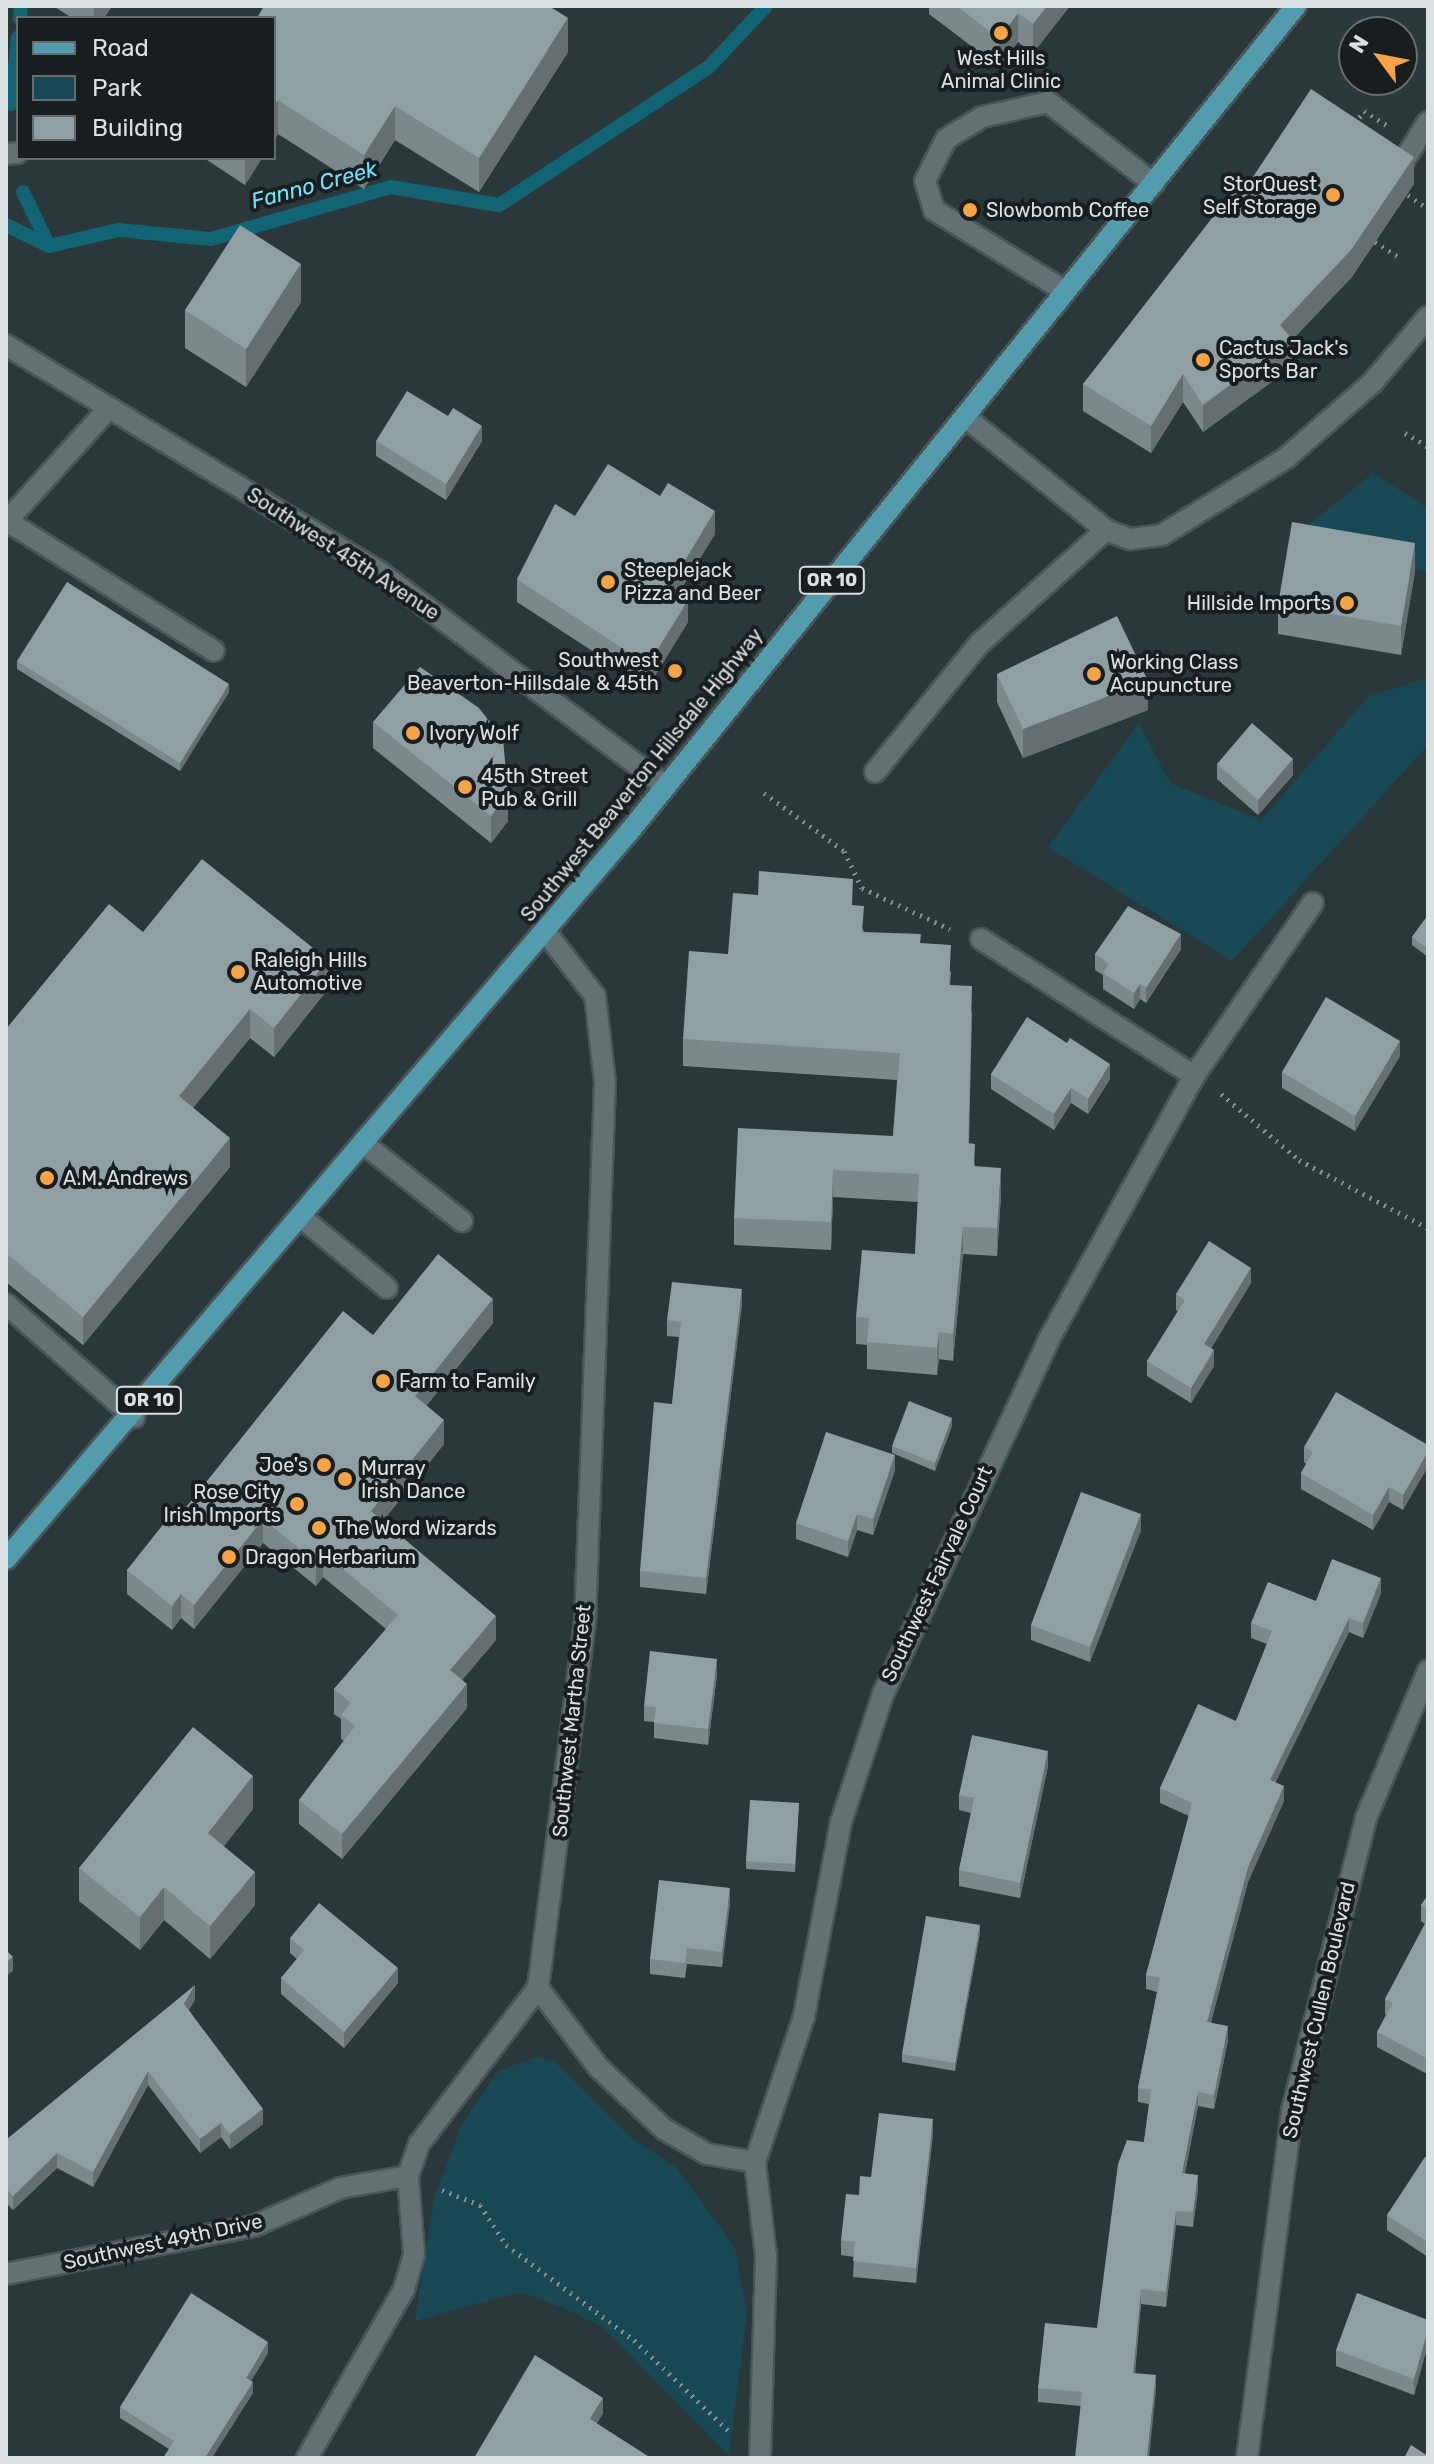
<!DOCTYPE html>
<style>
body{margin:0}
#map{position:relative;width:1434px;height:2464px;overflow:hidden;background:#2b383b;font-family:Rubik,sans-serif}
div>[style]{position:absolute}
.green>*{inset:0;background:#174853}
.stream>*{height:14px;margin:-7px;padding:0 7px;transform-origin:7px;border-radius:7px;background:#126373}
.path>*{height:5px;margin-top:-2.5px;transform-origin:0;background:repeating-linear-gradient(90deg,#848f91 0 2px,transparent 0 8px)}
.roads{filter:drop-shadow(2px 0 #4a5558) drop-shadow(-2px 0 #4a5558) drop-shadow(0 2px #4a5558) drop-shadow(0 -2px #4a5558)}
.lane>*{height:20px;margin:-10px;padding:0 10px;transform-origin:10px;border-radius:10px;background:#637175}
.street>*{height:20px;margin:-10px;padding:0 10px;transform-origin:10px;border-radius:10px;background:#637175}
.primary>*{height:20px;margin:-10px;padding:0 10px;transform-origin:10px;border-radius:10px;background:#529cad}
.wall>*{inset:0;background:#7c898c}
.shaded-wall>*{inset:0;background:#656f72}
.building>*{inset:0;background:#909fa3}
.dots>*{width:22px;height:22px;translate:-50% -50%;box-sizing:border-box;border:4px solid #181e20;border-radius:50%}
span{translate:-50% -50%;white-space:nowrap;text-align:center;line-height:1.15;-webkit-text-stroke:8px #181e20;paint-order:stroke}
.shield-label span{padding:2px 6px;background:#181e20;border:2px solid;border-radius:6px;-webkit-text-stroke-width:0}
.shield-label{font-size:18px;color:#d9e1e3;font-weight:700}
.poi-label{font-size:20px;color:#d9e1e3}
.right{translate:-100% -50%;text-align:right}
.left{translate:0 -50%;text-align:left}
.street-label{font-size:20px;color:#d9e1e3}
.water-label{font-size:22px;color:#75e2fb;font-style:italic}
.frame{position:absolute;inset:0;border:8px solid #d9e1e3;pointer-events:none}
.legend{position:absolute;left:16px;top:16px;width:260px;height:144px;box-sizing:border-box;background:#181e20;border:2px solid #656c6e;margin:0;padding:10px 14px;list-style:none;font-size:24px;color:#d9e1e3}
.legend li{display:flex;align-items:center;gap:16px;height:40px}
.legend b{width:40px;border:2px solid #656c6e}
.north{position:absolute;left:1338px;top:16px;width:80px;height:80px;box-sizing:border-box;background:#181e20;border:2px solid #656c6e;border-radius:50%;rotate:302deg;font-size:22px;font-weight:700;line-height:32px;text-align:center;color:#d9e1e3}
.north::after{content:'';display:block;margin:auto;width:28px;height:36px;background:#f6a247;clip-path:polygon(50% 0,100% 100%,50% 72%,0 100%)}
</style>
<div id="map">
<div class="green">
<i style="clip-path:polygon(1373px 473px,1428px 508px,1428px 572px,1296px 549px,1289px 540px)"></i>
<i style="clip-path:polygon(1428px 678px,1428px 745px,1232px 961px,1048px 847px,1139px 723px,1170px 783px,1261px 820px,1369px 696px)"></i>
<i style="clip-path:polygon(536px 2057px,555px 2062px,631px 2138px,677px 2168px,735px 2248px,747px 2313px,729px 2456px,603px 2327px,561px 2307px,520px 2292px,415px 2321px,434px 2199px,462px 2124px,498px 2071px)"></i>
</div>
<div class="stream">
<i style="left:20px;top:18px;width:12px;rotate:-85deg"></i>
<i style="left:11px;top:104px;width:67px;rotate:-84deg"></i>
<i style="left:23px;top:192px;width:60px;rotate:64.3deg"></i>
<i style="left:6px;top:225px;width:48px;rotate:26deg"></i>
<i style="left:49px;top:246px;width:72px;rotate:-12.9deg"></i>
<i style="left:119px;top:230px;width:92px;rotate:5.6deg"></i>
<i style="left:211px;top:239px;width:187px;rotate:-16.1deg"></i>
<i style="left:391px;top:187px;width:109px;rotate:9.5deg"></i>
<i style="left:499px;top:205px;width:251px;rotate:-33.3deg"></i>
<i style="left:709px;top:67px;width:83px;rotate:-46.9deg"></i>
</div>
<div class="path">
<i style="left:1355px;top:124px;width:16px;rotate:-55deg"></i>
<i style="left:1364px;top:111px;width:26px;rotate:32deg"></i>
<i style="left:1408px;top:195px;width:23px;rotate:34deg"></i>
<i style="left:1375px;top:242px;width:26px;rotate:32deg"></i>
<i style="left:1405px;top:433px;width:27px;rotate:31deg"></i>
<i style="left:764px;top:793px;width:99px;rotate:35.9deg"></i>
<i style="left:844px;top:851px;width:41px;rotate:64.1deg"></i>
<i style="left:862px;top:888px;width:97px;rotate:25deg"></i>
<i style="left:1221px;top:1094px;width:102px;rotate:40.2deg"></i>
<i style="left:1299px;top:1160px;width:146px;rotate:27.8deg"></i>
<i style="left:442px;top:2190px;width:41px;rotate:21.5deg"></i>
<i style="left:480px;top:2205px;width:48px;rotate:57deg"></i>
<i style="left:506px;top:2245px;width:159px;rotate:36.6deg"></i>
<i style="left:634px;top:2340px;width:130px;rotate:43.8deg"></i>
</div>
<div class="roads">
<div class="lane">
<i style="left:6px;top:154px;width:12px;rotate:-5deg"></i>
<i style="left:1403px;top:162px;width:47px;rotate:-58deg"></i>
<i style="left:1065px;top:291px;width:154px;rotate:-148.3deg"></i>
<i style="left:934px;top:210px;width:30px;rotate:-107deg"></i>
<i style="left:925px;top:181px;width:47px;rotate:-63.4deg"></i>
<i style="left:946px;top:139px;width:42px;rotate:-31.4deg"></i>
<i style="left:982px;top:117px;width:68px;rotate:-12.8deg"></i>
<i style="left:1048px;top:102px;width:134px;rotate:37.7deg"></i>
<i style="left:7px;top:521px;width:244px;rotate:32.1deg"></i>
<i style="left:875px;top:772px;width:165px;rotate:-50.9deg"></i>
<i style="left:979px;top:644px;width:171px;rotate:-41.9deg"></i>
<i style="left:364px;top:1144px;width:125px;rotate:38.2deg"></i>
<i style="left:302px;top:1218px;width:110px;rotate:39.5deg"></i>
<i style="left:6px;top:1304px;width:171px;rotate:41.4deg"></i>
</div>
<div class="street">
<i style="left:6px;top:345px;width:440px;rotate:31.3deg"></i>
<i style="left:382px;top:574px;width:354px;rotate:36.8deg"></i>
<i style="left:965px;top:417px;width:181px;rotate:38.7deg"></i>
<i style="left:1106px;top:530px;width:26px;rotate:21deg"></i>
<i style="left:1130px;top:539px;width:32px;rotate:-7deg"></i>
<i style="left:1162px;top:535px;width:146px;rotate:-31.8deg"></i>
<i style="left:1286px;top:458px;width:116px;rotate:-41.1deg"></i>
<i style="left:1373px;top:382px;width:85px;rotate:-49.8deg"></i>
<i style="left:6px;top:522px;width:154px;rotate:-47.9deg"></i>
<i style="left:981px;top:939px;width:253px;rotate:32.7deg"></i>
<i style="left:538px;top:1988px;width:101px;rotate:52.7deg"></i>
<i style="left:599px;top:2068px;width:89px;rotate:43.2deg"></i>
<i style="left:664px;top:2129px;width:50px;rotate:30.2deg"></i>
<i style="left:707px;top:2154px;width:49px;rotate:9.5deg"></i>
<i style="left:6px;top:2274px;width:253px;rotate:-11deg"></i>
<i style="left:254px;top:2226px;width:94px;rotate:-23.8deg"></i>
<i style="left:340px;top:2188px;width:69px;rotate:-10deg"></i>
<i style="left:307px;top:2458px;width:195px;rotate:-60.1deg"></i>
<i style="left:404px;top:2289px;width:36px;rotate:-74deg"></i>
<i style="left:414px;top:2254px;width:78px;rotate:-94.4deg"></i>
<i style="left:408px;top:2176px;width:34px;rotate:-71deg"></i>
<i style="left:419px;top:2144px;width:196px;rotate:-52.7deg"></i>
<i style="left:538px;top:1988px;width:368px;rotate:-82.7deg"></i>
<i style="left:585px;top:1623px;width:541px;rotate:-87.88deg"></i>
<i style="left:605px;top:1082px;width:87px;rotate:-96.6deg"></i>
<i style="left:595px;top:996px;width:82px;rotate:-127.6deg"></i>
<i style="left:760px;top:2458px;width:202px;rotate:-88.3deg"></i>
<i style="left:766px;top:2256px;width:95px;rotate:-96.7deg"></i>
<i style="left:755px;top:2162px;width:154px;rotate:-71.4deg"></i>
<i style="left:804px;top:2016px;width:197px;rotate:-79.2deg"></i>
<i style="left:841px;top:1822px;width:135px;rotate:-71.8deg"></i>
<i style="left:883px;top:1694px;width:390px;rotate:-64.9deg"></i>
<i style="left:1048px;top:1341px;width:303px;rotate:-61.1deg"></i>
<i style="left:1194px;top:1076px;width:210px;rotate:-55.5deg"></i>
<i style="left:1247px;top:2458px;width:350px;rotate:-82.6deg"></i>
<i style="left:1292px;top:2111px;width:302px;rotate:-75.8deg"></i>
<i style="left:1366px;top:1818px;width:160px;rotate:-67.1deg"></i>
</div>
<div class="primary">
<i style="left:6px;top:1559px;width:957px;rotate:-49.41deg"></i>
<i style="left:629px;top:832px;width:1062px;rotate:-51.08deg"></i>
</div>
</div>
<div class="wall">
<i style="clip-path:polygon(53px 6px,112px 6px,104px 18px,72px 18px)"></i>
<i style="clip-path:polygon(929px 6px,1070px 6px,1033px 53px,1018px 42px,999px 67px,929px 14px)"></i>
<i style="clip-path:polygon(274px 18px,568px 52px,479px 192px,395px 140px,364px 189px,278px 134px,274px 140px)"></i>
<i style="clip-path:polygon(204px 158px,262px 158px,245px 185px)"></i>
<i style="clip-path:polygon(1414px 184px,1351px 278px,1292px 340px,1292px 367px,1203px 432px,1183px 402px,1151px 453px,1083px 411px,1083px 384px,1247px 186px)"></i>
<i style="clip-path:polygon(301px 302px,246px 387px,185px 348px,185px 310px)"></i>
<i style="clip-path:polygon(376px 441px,482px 441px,446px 500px,376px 456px)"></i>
<i style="clip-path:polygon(575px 516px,715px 534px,678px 594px,688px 622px,648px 687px,517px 602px,517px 579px)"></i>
<i style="clip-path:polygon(1415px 571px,1401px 655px,1278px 634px,1278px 605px)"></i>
<i style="clip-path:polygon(17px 661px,229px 692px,180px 771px,17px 669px)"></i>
<i style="clip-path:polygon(997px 674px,1148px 710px,1023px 758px,997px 702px)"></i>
<i style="clip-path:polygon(373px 722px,508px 821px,491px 843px,373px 748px)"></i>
<i style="clip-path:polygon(1217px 764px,1293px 775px,1258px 815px,1217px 779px)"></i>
<i style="clip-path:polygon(853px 905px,864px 932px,921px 943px,951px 972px,950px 985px,972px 1013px,969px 1143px,975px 1166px,1001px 1195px,997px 1256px,963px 1254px,953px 1361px,939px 1359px,937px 1375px,867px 1369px,867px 1345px,856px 1344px,856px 1317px,915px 1254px,918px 1202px,833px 1197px,831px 1250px,734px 1245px,734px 1218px,893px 1136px,897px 1080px,683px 1066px,683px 1039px,728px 954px)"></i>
<i style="clip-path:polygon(1428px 915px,1428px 957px,1412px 945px,1412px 937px)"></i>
<i style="clip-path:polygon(143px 932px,328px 989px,274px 1057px,250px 1038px,193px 1108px,230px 1167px,83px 1345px,6px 1282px,6px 1029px)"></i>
<i style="clip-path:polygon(1181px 949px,1146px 1003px,1140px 999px,1134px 1009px,1103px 989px,1103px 975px,1095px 970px,1095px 954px)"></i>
<i style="clip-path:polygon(1067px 1043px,1110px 1079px,1088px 1114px,1071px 1103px,1054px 1130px,991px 1089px,991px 1074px)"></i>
<i style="clip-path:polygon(1400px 1056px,1355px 1131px,1282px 1088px,1282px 1072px)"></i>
<i style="clip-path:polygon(1251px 1283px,1211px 1348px,1214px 1366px,1191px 1403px,1147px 1376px,1147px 1361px,1178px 1311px,1176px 1310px,1176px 1294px)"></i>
<i style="clip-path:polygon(742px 1304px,706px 1594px,640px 1587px,640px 1571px,672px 1404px,679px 1337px,667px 1336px,667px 1320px)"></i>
<i style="clip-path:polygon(493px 1323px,426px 1406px,444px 1444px,383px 1521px,496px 1640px,462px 1680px,467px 1708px,342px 1859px,299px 1824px,299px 1800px,344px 1741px,341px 1739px,341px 1719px,334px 1714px,334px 1689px,386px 1629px,323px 1577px,316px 1586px,263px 1543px,194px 1629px,181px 1618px,172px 1630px,127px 1594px,127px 1570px,171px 1526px,373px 1335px)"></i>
<i style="clip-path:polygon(952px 1426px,935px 1471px,892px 1453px,892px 1446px)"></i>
<i style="clip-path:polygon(1428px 1445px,1403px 1510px,1389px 1502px,1373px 1530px,1301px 1489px,1301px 1473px,1306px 1464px,1304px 1462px,1304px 1447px)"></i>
<i style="clip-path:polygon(895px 1470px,873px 1535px,857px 1530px,848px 1557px,796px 1539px,796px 1523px)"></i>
<i style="clip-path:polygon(1141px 1530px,1090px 1662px,1031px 1640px,1031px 1625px)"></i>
<i style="clip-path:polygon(1381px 1593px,1363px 1638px,1349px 1632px,1275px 1782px,1284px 1801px,1248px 1882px,1211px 2022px,1228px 2040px,1214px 2109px,1198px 2106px,1185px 2173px,1198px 2189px,1193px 2227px,1176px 2225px,1166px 2307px,1141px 2304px,1135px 2373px,1156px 2390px,1081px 2406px,1038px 2402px,1038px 2388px,1097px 2328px,1144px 2142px,1149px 2104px,1138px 2102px,1138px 2088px,1157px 1992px,1146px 1989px,1146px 1975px,1189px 1816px,1160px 1803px,1160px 1788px,1236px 1721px,1267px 1644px,1251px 1638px,1251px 1623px,1316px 1601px)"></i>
<i style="clip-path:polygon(717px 1675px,708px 1745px,654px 1738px,654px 1722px,644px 1721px,644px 1706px)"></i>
<i style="clip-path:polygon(1048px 1766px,1020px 1898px,959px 1886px,959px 1870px,971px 1813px,959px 1810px,959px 1795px)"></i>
<i style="clip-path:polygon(799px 1803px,795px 1872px,746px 1869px,746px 1861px)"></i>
<i style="clip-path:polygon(253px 1809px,224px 1846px,255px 1905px,210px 1959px,164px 1920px,140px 1950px,79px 1901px,79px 1868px)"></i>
<i style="clip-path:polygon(1428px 1895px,1428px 2072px,1427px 2074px,1377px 2047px,1377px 2032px,1386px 2015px,1385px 2014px,1385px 1999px,1425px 1924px,1421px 1921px,1421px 1905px)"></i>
<i style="clip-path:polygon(730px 1903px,722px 1967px,687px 1964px,685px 1978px,650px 1974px,650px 1959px)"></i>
<i style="clip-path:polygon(980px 1933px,955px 2071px,902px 2062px,902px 2054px)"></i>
<i style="clip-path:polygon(290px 1938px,398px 1983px,344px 2048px,281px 1994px,281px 1978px,297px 1959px,290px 1953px)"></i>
<i style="clip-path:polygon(195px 1999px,189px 2010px,263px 2124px,230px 2149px,221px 2137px,200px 2153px,148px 2085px,93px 2187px,57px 2168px,13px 2210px,6px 2203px,6px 2139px,7px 2139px)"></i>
<i style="clip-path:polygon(933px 2134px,916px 2283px,853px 2277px,854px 2257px,841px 2255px,841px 2240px,859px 2195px,871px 2177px)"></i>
<i style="clip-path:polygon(1428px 2159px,1428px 2257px,1387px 2230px,1387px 2215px)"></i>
<i style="clip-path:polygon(1428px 2320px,1428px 2344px,1414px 2395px,1336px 2366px,1336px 2350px)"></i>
<i style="clip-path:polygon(268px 2353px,251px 2381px,253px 2393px,169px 2449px,120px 2418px,120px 2407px)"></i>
</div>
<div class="shaded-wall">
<i style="clip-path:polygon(94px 6px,112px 6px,104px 18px,94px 18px)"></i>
<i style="clip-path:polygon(1047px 6px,1070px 6px,1033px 53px,1033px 24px)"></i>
<i style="clip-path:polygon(1018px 13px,1018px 42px,999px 67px,999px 39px)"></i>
<i style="clip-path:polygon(568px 18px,568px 52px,479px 192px,479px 158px)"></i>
<i style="clip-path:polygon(278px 100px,278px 134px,274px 140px,274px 106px)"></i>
<i style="clip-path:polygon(395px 106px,395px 140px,364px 189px,364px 155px)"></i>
<i style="clip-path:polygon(1414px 157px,1414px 184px,1351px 278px,1292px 340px,1292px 367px,1203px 432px,1203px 405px,1280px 325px)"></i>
<i style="clip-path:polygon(245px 158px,262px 158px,245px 185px)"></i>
<i style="clip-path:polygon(301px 264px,301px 302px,246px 387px,246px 349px)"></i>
<i style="clip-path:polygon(1183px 374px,1183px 402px,1151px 453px,1151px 426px)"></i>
<i style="clip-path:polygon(482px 426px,482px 441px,446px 500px,446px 484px)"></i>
<i style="clip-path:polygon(715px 511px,715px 534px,668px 610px,668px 588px)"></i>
<i style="clip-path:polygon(1415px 543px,1415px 571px,1401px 655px,1401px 626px)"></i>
<i style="clip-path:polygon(688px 600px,688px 622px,648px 687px,648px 665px)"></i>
<i style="clip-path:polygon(1148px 681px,1148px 710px,1023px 758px,1023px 729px)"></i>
<i style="clip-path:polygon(229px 684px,229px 692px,180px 771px,180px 763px)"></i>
<i style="clip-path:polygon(1293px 759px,1293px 775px,1258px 815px,1258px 800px)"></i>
<i style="clip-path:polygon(508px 794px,508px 821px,491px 843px,491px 816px)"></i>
<i style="clip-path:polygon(1181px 934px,1181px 949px,1146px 1003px,1146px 988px)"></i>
<i style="clip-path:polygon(328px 960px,328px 989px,274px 1057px,274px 1028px)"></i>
<i style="clip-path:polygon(1140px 984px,1140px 999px,1134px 1009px,1134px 993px)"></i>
<i style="clip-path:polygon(250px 1009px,250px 1038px,179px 1125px,179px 1096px)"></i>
<i style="clip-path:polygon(1400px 1041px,1400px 1056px,1355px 1131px,1355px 1116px)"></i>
<i style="clip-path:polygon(1110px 1064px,1110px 1079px,1088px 1114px,1088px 1099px)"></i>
<i style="clip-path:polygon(1071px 1088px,1071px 1103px,1054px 1130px,1054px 1114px)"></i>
<i style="clip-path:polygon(230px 1138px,230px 1167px,83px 1345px,83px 1317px)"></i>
<i style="clip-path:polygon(1001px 1168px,1001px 1195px,997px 1256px,997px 1228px)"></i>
<i style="clip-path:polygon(833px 1170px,833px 1197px,831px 1250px,831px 1222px)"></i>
<i style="clip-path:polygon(963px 1227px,963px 1254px,953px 1361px,953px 1334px)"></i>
<i style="clip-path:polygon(1251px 1268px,1251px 1283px,1204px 1360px,1204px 1344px)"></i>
<i style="clip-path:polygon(742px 1289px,742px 1304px,706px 1594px,706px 1578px)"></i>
<i style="clip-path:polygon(493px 1299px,493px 1323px,415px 1420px,415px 1396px)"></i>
<i style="clip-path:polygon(939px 1332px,939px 1359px,937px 1375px,937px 1348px)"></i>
<i style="clip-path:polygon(1214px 1350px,1214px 1366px,1191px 1403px,1191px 1388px)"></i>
<i style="clip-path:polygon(952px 1418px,952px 1426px,935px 1471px,935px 1463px)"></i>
<i style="clip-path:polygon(444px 1420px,444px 1444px,371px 1536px,371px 1511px)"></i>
<i style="clip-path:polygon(1428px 1452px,1428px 1467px,1403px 1510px,1403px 1495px)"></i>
<i style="clip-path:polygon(895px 1455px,895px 1470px,873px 1535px,873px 1519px)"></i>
<i style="clip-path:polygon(1389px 1487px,1389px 1502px,1373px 1530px,1373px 1515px)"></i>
<i style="clip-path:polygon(857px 1514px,857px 1530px,848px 1557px,848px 1541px)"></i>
<i style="clip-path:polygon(1141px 1514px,1141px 1530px,1090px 1662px,1090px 1647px)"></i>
<i style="clip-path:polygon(263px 1519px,263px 1543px,194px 1629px,194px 1605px)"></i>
<i style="clip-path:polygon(323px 1552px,323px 1577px,316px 1586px,316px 1562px)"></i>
<i style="clip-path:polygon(1381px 1578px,1381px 1593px,1363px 1638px,1363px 1623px)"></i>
<i style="clip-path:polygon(181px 1594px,181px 1618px,172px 1630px,172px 1606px)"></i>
<i style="clip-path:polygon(496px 1616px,496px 1640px,450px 1694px,450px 1670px)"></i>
<i style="clip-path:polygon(1349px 1618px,1349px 1632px,1270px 1794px,1270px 1780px)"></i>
<i style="clip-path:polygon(717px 1659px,717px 1675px,708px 1745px,708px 1729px)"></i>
<i style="clip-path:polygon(467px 1684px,467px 1708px,342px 1859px,342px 1834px)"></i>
<i style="clip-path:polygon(1048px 1751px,1048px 1766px,1020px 1898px,1020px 1883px)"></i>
<i style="clip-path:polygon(253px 1776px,253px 1809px,208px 1866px,208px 1833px)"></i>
<i style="clip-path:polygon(1284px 1786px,1284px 1801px,1248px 1882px,1207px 2036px,1207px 2022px,1248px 1867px)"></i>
<i style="clip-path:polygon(255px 1872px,255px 1905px,210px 1959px,210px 1926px)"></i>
<i style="clip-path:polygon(164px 1887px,164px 1920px,140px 1950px,140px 1917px)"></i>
<i style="clip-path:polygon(730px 1888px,730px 1903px,722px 1967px,722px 1952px)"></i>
<i style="clip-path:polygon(980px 1925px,980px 1933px,955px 2071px,955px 2063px)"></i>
<i style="clip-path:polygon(13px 1957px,13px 1971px,6px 1976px,6px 1963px)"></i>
<i style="clip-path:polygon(398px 1968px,398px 1983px,344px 2048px,344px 2032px)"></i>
<i style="clip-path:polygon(195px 1985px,195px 1999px,184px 2019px,184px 2004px)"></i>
<i style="clip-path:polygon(1228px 2026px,1228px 2040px,1214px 2109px,1214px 2095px)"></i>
<i style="clip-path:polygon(148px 2071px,148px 2085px,93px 2187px,93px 2172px)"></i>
<i style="clip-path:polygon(1198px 2092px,1198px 2106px,1182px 2187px,1182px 2173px)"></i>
<i style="clip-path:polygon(263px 2109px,263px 2124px,230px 2149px,230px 2134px)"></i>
<i style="clip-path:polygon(933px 2119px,933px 2134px,916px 2283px,916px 2268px)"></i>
<i style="clip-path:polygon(221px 2123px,221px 2137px,200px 2153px,200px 2139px)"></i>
<i style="clip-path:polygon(57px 2153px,57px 2168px,13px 2210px,13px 2196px)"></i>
<i style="clip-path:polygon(1198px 2175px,1198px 2189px,1193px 2227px,1193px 2212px)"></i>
<i style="clip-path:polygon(1176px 2211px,1176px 2225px,1166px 2307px,1166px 2292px)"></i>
<i style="clip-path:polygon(1141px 2289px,1141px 2304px,1133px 2388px,1133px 2373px)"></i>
<i style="clip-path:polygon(1428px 2329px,1428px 2344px,1414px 2395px,1414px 2379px)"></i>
<i style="clip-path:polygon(268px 2342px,268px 2353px,246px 2389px,246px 2378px)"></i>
<i style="clip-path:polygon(1156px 2375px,1156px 2390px,1149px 2458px,1147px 2458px)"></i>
<i style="clip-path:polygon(253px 2382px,253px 2393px,212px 2458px,205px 2458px)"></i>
<i style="clip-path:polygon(603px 2398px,603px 2414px,590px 2434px,590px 2419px)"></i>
</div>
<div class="building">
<i style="clip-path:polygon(264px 6px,549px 6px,568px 18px,479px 158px,395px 106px,364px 155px,278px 100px,274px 106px,274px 18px,257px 18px)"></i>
<i style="clip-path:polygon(957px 6px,1047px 6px,1033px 24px,1018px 13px,999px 39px)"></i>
<i style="clip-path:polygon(1311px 89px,1414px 157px,1351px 250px,1280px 325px,1292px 339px,1203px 405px,1183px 374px,1151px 426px,1083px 384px,1240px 182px,1247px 186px)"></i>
<i style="clip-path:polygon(240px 225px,301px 264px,246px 349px,185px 310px)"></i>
<i style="clip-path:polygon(407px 391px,448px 416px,453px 408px,482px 426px,446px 484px,376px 441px)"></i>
<i style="clip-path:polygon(608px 464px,660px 496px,668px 483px,715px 511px,668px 588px,688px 600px,648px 665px,517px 579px,555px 504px,575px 516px)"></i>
<i style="clip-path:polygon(1292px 522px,1415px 543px,1401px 626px,1278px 605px)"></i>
<i style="clip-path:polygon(67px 582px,229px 684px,180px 763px,17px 661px)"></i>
<i style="clip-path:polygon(1117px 616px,1148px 681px,1023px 729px,997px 674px)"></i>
<i style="clip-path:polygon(420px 667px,479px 708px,503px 739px,508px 794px,491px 816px,373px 722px)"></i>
<i style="clip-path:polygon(1252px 723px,1293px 759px,1258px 800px,1217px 764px)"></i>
<i style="clip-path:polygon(202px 859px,328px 960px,274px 1028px,250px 1009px,179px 1096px,230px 1138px,83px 1317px,6px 1253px,6px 1084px,7px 1083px,6px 1082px,6px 1029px,109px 904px,143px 932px)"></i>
<i style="clip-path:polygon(759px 871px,853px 879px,852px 905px,864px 906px,862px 932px,921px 934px,920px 943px,951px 945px,949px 985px,972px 986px,968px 1143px,975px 1144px,974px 1166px,1001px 1168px,997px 1228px,963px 1227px,953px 1334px,939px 1332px,937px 1348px,867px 1342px,869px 1318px,856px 1317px,862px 1250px,915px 1254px,919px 1174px,833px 1170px,831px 1222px,734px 1218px,738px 1128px,893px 1136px,900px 1053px,683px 1039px,689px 951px,728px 954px,733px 893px,758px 895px)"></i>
<i style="clip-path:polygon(1128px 906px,1181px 934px,1146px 988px,1140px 984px,1134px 993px,1103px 973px,1109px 964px,1095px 954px)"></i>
<i style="clip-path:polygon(1428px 915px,1428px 949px,1412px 937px)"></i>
<i style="clip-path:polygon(1326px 997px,1400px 1041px,1355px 1116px,1282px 1072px)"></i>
<i style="clip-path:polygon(1027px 1017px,1067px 1043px,1070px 1038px,1110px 1064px,1088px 1099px,1071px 1088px,1054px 1114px,991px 1074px)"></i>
<i style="clip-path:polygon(1209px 1241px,1251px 1268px,1204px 1344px,1214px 1350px,1191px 1388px,1147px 1361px,1185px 1300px,1176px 1294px)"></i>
<i style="clip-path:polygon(438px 1254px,493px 1299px,415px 1396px,444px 1420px,371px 1511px,496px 1616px,450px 1670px,467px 1684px,342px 1834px,299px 1800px,355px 1726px,341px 1715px,351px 1703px,334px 1689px,398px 1615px,323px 1552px,316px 1562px,263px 1519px,194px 1605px,181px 1594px,172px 1606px,127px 1570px,165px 1522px,171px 1526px,343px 1311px,373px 1335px)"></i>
<i style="clip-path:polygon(672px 1282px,742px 1289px,706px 1578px,640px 1571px,654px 1402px,672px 1404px,681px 1322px,667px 1320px)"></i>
<i style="clip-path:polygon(1336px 1392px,1428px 1445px,1428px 1452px,1403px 1495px,1389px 1487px,1373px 1515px,1301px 1473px,1313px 1452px,1304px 1447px)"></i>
<i style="clip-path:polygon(909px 1401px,952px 1418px,935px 1463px,892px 1446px)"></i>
<i style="clip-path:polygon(826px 1432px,895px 1455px,873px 1519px,857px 1514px,848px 1541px,796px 1523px)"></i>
<i style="clip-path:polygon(1081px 1492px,1141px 1514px,1090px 1647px,1031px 1625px)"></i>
<i style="clip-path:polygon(1332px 1559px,1381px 1578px,1363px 1623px,1349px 1618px,1270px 1780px,1284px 1786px,1248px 1867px,1207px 2022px,1228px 2026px,1214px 2095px,1198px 2092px,1182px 2173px,1198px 2175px,1193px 2212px,1176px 2211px,1166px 2292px,1141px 2289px,1133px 2373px,1156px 2375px,1147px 2458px,1075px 2458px,1082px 2392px,1038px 2388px,1045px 2323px,1097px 2328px,1118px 2164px,1127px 2140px,1144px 2142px,1151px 2090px,1138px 2088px,1160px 1978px,1146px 1975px,1192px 1803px,1160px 1788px,1198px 1704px,1236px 1721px,1272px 1631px,1251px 1623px,1268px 1582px,1316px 1601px)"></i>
<i style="clip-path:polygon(650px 1651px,717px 1659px,708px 1729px,654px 1723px,656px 1707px,644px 1706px)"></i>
<i style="clip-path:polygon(193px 1727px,253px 1776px,208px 1833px,255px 1872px,210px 1926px,164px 1887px,140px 1917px,79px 1868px)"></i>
<i style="clip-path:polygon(972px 1735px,1048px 1751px,1020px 1883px,959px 1870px,974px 1798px,959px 1795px)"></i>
<i style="clip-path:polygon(750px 1800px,799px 1803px,795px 1864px,746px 1861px)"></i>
<i style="clip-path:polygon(659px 1880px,730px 1888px,722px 1952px,687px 1948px,685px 1963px,650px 1959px)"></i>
<i style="clip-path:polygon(1428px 1895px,1428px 1910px,1421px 1905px)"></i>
<i style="clip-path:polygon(319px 1903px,398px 1968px,344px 2032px,281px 1978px,304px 1950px,290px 1938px)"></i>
<i style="clip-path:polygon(926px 1916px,980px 1925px,955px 2063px,902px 2054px)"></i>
<i style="clip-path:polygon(1428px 1918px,1428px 2056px,1427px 2058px,1377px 2032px,1393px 2003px,1385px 1999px)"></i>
<i style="clip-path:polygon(6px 1950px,13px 1957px,6px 1963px)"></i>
<i style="clip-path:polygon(195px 1985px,184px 2004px,263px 2109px,230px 2134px,221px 2123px,200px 2139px,148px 2071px,93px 2172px,57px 2153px,13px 2196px,6px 2188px,6px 2139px,7px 2139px)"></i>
<i style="clip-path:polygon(879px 2113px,933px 2119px,916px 2268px,853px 2261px,855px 2242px,841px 2240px,846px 2194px,859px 2195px,860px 2176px,871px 2177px)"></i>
<i style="clip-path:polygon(1425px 2157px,1428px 2159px,1428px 2242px,1387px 2215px)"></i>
<i style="clip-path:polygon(191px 2293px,268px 2342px,246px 2378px,253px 2382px,205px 2458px,163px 2458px,174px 2441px,120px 2407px)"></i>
<i style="clip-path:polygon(1357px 2293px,1428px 2320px,1428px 2329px,1414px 2379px,1336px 2350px)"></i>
<i style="clip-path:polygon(535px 2355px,603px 2398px,590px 2419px,651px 2458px,474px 2458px)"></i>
<i style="clip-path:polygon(1411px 2445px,1428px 2456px,1428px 2458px,1404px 2458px)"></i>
</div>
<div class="dots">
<i style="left:1001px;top:33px;background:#f6a247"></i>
<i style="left:1333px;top:195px;background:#f6a247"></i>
<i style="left:970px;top:210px;background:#f6a247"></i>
<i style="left:1203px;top:360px;background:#f6a247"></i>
<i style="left:608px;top:582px;background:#f6a247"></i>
<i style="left:1347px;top:603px;background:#f6a247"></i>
<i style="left:675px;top:671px;background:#f6a247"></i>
<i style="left:1094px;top:674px;background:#f6a247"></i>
<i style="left:413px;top:733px;background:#f6a247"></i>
<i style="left:465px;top:787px;background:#f6a247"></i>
<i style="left:238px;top:972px;background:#f6a247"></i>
<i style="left:47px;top:1178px;background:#f6a247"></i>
<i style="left:383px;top:1381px;background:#f6a247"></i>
<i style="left:324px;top:1465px;background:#f6a247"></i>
<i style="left:345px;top:1479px;background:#f6a247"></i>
<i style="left:297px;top:1504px;background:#f6a247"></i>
<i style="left:319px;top:1528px;background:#f6a247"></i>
<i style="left:229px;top:1557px;background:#f6a247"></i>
</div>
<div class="shield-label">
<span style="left:832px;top:580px">OR 10</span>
<span style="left:149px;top:1400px">OR 10</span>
</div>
<div class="poi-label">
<span style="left:1001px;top:70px">West Hills<br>Animal Clinic</span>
<span class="right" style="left:1317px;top:196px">StorQuest<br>Self Storage</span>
<span class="left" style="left:986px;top:210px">Slowbomb Coffee</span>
<span class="left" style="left:1219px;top:360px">Cactus Jack's<br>Sports Bar</span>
<span class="left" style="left:624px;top:582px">Steeplejack<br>Pizza and Beer</span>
<span class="right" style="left:1331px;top:603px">Hillside Imports</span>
<span class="right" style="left:659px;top:672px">Southwest<br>Beaverton-Hillsdale &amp; 45th</span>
<span class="left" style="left:1110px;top:674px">Working Class<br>Acupuncture</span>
<span class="left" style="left:429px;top:733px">Ivory Wolf</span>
<span class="left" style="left:481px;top:788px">45th Street<br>Pub &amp; Grill</span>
<span class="left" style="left:254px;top:972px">Raleigh Hills<br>Automotive</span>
<span class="left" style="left:63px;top:1178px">A.M. Andrews</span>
<span class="left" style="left:399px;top:1381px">Farm to Family</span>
<span class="right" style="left:308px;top:1465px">Joe's</span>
<span class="left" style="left:361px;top:1480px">Murray<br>Irish Dance</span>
<span class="right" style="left:281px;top:1504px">Rose City<br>Irish Imports</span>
<span class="left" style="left:335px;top:1528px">The Word Wizards</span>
<span class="left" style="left:245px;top:1557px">Dragon Herbarium</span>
</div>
<div class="street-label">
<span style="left:343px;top:554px;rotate:33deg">Southwest 45th Avenue</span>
<span style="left:642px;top:775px;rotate:-51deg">Southwest Beaverton Hillsdale Highway</span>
<span style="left:937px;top:1574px;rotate:-65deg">Southwest Fairvale Court</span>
<span style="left:572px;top:1721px;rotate:-84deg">Southwest Martha Street</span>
<span style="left:1319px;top:2010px;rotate:-77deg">Southwest Cullen Boulevard</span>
<span style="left:163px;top:2242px;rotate:-12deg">Southwest 49th Drive</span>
</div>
<div class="water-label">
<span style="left:314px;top:185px;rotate:-15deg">Fanno Creek</span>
</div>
<div class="frame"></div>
<ul class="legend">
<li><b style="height:10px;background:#529cad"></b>Road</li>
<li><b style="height:22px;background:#174853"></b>Park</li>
<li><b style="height:22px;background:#909fa3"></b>Building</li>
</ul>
<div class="north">N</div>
</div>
